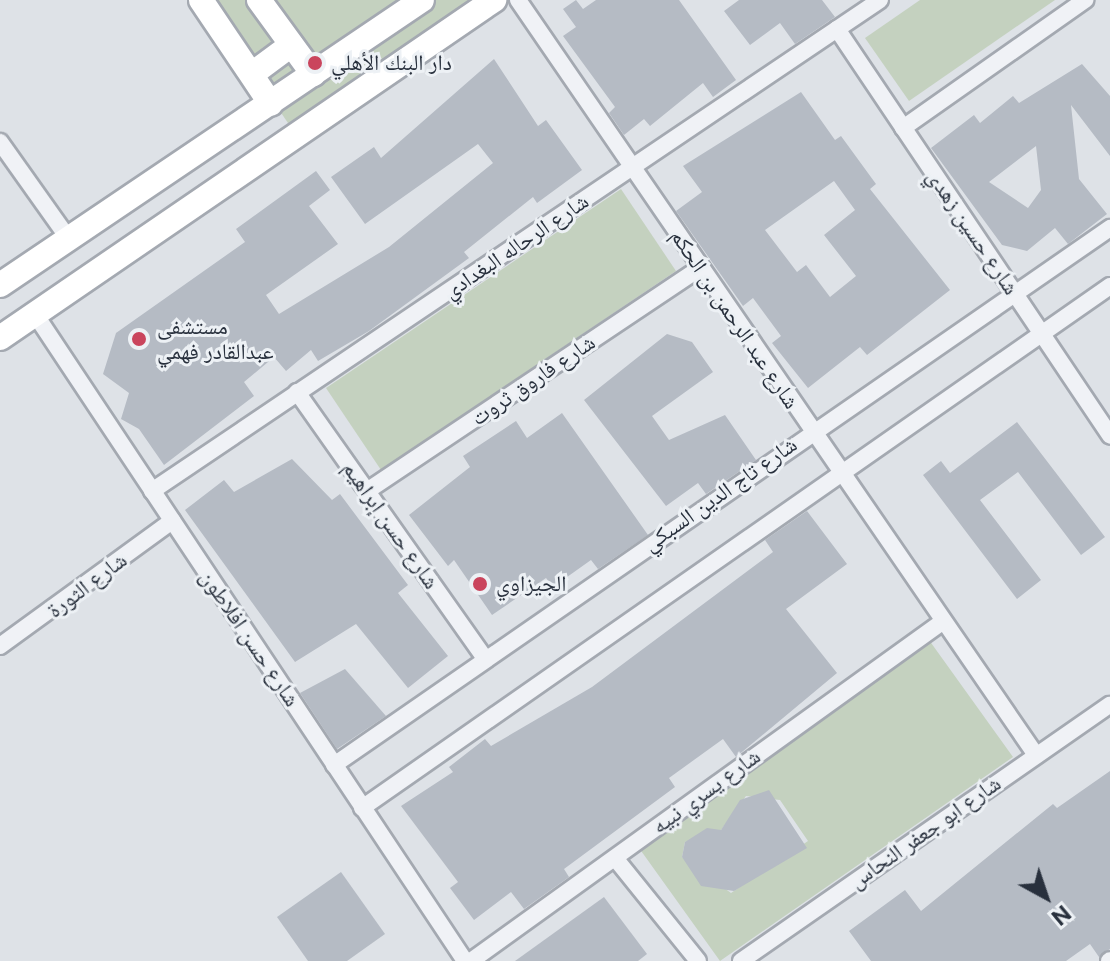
<!DOCTYPE html>
<meta charset="utf-8">
<style>
body{margin:0}
#map{position:relative;width:1110px;height:961px;overflow:hidden;background:#dee2e7;font-family:"Public Sans","Noto Naskh Arabic",sans-serif}
div>[style]{position:absolute}
.green>*{inset:0;background:#c4d1bf}
.building>*{inset:0;background:#b5bbc4}
.roads{filter:drop-shadow(2px 0 #a4a9b1) drop-shadow(-2px 0 #a4a9b1) drop-shadow(0 2px #a4a9b1) drop-shadow(0 -2px #a4a9b1)}
.street>*{height:16px;margin:-8px;padding:0 8px;transform-origin:8px;border-radius:8px;background:#f0f2f6}
.secondary>*{height:24px;margin:-12px;padding:0 12px;transform-origin:12px;border-radius:12px;background:#fff}
.dots>*{width:22px;height:22px;translate:-50% -50%;box-sizing:border-box;border:4px solid #edf1f5;border-radius:50%}
span{translate:-50% -50%;white-space:nowrap;text-align:center;line-height:1.15;-webkit-text-stroke:6px #edf1f5;paint-order:stroke}
.poi-label{font-size:22px;color:#28303d}
.left{translate:0 -50%;text-align:left}
.street-label{font-size:22px;color:#28303d}
.north{position:absolute;left:1006px;top:857px;width:80px;height:80px;-webkit-text-stroke:6px #edf1f5;paint-order:stroke;rotate:140deg;font-size:22px;font-weight:700;line-height:32px;text-align:center;color:#28303d}
.north::after{content:'';display:block;margin:auto;width:28px;height:36px;background:#28303d;clip-path:polygon(50% 0,100% 100%,50% 72%,0 100%)}
</style>
<div id="map">
<div class="green">
<i style="clip-path:polygon(205px 0,474px 0,290px 126px)"></i>
<i style="clip-path:polygon(920px 0,1055px 0,909px 101px,865px 38px)"></i>
<i style="clip-path:polygon(621px 189px,676px 271px,381px 470px,326px 388px)"></i>
<i style="clip-path:polygon(evenodd,929px 640px,1013px 757px,720px 961px,639px 848px,929px 640px,746px 796px,780px 800px,808px 841px,731px 893px,682px 857px,685px 842px,721px 830px,746px 796px)"></i>
</div>
<div class="building">
<i style="clip-path:polygon(576px 0,583px 9px,596px 0,679px 0,736px 80px,713px 97px,703px 83px,650px 126px,644px 119px,624px 135px,609px 113px,615px 107px,563px 36px,576px 27px,563px 9px)"></i>
<i style="clip-path:polygon(739px 0,822px 0,835px 17px,795px 44px,780px 23px,750px 45px,724px 11px)"></i>
<i style="clip-path:polygon(494px 59px,538px 126px,546px 120px,582px 170px,537px 203px,533px 197px,464px 252px,469px 258px,369px 331px,318px 361px,311px 350px,286px 371px,274px 357px,244px 382px,254px 396px,164px 465px,139px 429px,121px 419px,129px 393px,103px 374px,116px 333px,245px 242px,236px 229px,316px 171px,330px 190px,309px 206px,338px 244px,266px 295px,279px 314px,389px 247px,493px 163px,478px 144px,365px 224px,331px 177px,374px 147px,381px 158px)"></i>
<i style="clip-path:polygon(evenodd,1082px 64px,1110px 96px,1110px 156px,1071px 105px,1079px 179px,1107px 214px,1068px 244px,1055px 228px,1027px 251px,1002px 245px,931px 148px,974px 115px,980px 123px,1013px 96px,1019px 103px,1082px 64px,1036px 146px,1041px 190px,1028px 208px,989px 182px,1036px 146px)"></i>
<i style="clip-path:polygon(evenodd,801px 92px,835px 140px,841px 136px,876px 184px,870px 189px,950px 290px,867px 355px,860px 347px,808px 388px,772px 343px,781px 336px,753px 298px,743px 306px,676px 211px,702px 192px,683px 166px,801px 92px,834px 181px,855px 210px,824px 235px,856px 276px,830px 297px,806px 265px,797px 272px,765px 230px,834px 181px)"></i>
<i style="clip-path:polygon(667px 334px,692px 342px,713px 372px,652px 416px,669px 440px,725px 415px,756px 460px,706px 494px,698px 483px,666px 506px,584px 400px)"></i>
<i style="clip-path:polygon(562px 413px,648px 535px,598px 569px,591px 560px,553px 587px,546px 578px,492px 615px,454px 560px,448px 566px,409px 515px,470px 467px,463px 456px,516px 421px,527px 438px)"></i>
<i style="clip-path:polygon(1017px 422px,1105px 537px,1081px 555px,1018px 472px,980px 500px,1041px 580px,1017px 599px,923px 475px,941px 461px,950px 473px)"></i>
<i style="clip-path:polygon(292px 459px,332px 500px,340px 494px,408px 585px,398px 593px,448px 656px,408px 688px,356px 624px,295px 662px,185px 510px,224px 480px,234px 492px)"></i>
<i style="clip-path:polygon(807px 511px,847px 564px,786px 609px,837px 673px,736px 757px,723px 739px,669px 778px,675px 787px,564px 869px,569px 877px,524px 909px,511px 892px,474px 920px,450px 888px,458px 882px,401px 806px,453px 772px,449px 767px,485px 739px,491px 746px,592px 687px,773px 552px,765px 540px)"></i>
<i style="clip-path:polygon(345px 669px,386px 716px,337px 749px,300px 693px)"></i>
<i style="clip-path:polygon(1110px 771px,1110px 949px,1099px 957px,1090px 944px,1066px 961px,871px 961px,849px 931px,905px 890px,921px 911px,1053px 804px,1057px 808px)"></i>
<i style="clip-path:polygon(769px 790px,807px 848px,734px 891px,701px 886px,682px 857px,685px 842px,707px 828px,721px 830px,740px 800px)"></i>
<i style="clip-path:polygon(341px 872px,385px 934px,347px 961px,308px 961px,277px 917px)"></i>
<i style="clip-path:polygon(604px 897px,647px 954px,638px 961px,515px 961px)"></i>
</div>
<div class="roads">
<div class="street">
<i style="left:518px;top:0;width:916px;rotate:55.55deg"></i>
<i style="left:837px;top:29px;width:490px;rotate:56.1deg"></i>
<i style="left:903px;top:128px;width:223px;rotate:-35.1deg"></i>
<i style="left:0;top:142px;width:119px;rotate:54.6deg"></i>
<i style="left:35px;top:314px;width:777px;rotate:56.39deg"></i>
<i style="left:297px;top:392px;width:327px;rotate:54.8deg"></i>
<i style="left:152px;top:491px;width:878px;rotate:-34deg"></i>
<i style="left:367px;top:491px;width:401px;rotate:-33.8deg"></i>
<i style="left:0;top:646px;width:213px;rotate:-36deg"></i>
<i style="left:334px;top:765px;width:944px;rotate:-34.68deg"></i>
<i style="left:362px;top:808px;width:912px;rotate:-34.91deg"></i>
<i style="left:615px;top:858px;width:132px;rotate:51.1deg"></i>
<i style="left:471px;top:961px;width:580px;rotate:-35.74deg"></i>
<i style="left:741px;top:961px;width:449px;rotate:-34.8deg"></i>
<i style="left:1109px;top:961px;width:1px;rotate:-45deg"></i>
</div>
<div class="secondary">
<i style="left:201px;top:0;width:125px;rotate:56.1deg"></i>
<i style="left:259px;top:0;width:92px;rotate:53.9deg"></i>
<i style="left:252px;top:74px;width:49px;rotate:-36.6deg"></i>
<i style="left:0;top:285px;width:509px;rotate:-34.03deg"></i>
<i style="left:0;top:338px;width:599px;rotate:-34.38deg"></i>
</div>
</div>
<div class="dots">
<i style="left:315px;top:63px;background:#ca455d"></i>
<i style="left:139px;top:339px;background:#ca455d"></i>
<i style="left:480px;top:584px;background:#ca455d"></i>
</div>
<div class="poi-label">
<span class="left" style="left:331px;top:63px">دار البنك الأهلي</span>
<span class="left" style="left:157px;top:339px">مستشفى<br>عبدالقادر فهمي</span>
<span class="left" style="left:496px;top:584px">الجيزاوي</span>
</div>
<div class="street-label">
<span style="left:973px;top:232px;rotate:56deg">شارع حسين زهدي</span>
<span style="left:516px;top:246px;rotate:-34deg">شارع الرحاله البغدادي</span>
<span style="left:735px;top:319px;rotate:56deg">شارع عبد الرحمن بن الحكم</span>
<span style="left:533px;top:380px;rotate:-34deg">شارع فاروق ثروت</span>
<span style="left:720px;top:494px;rotate:-35deg">شارع تاج الدين السبكي</span>
<span style="left:391px;top:525px;rotate:55deg">شارع حسن إبراهيم</span>
<span style="left:87px;top:585px;rotate:-37deg">شارع الثورة</span>
<span style="left:250px;top:638px;rotate:56deg">شارع حسن افلاطون</span>
<span style="left:706px;top:791px;rotate:-36deg">شارع يسري نبيه</span>
<span style="left:925px;top:832px;rotate:-35deg">شارع ابو جعفر النحاس</span>
</div>
<div class="north">N</div>
</div>
